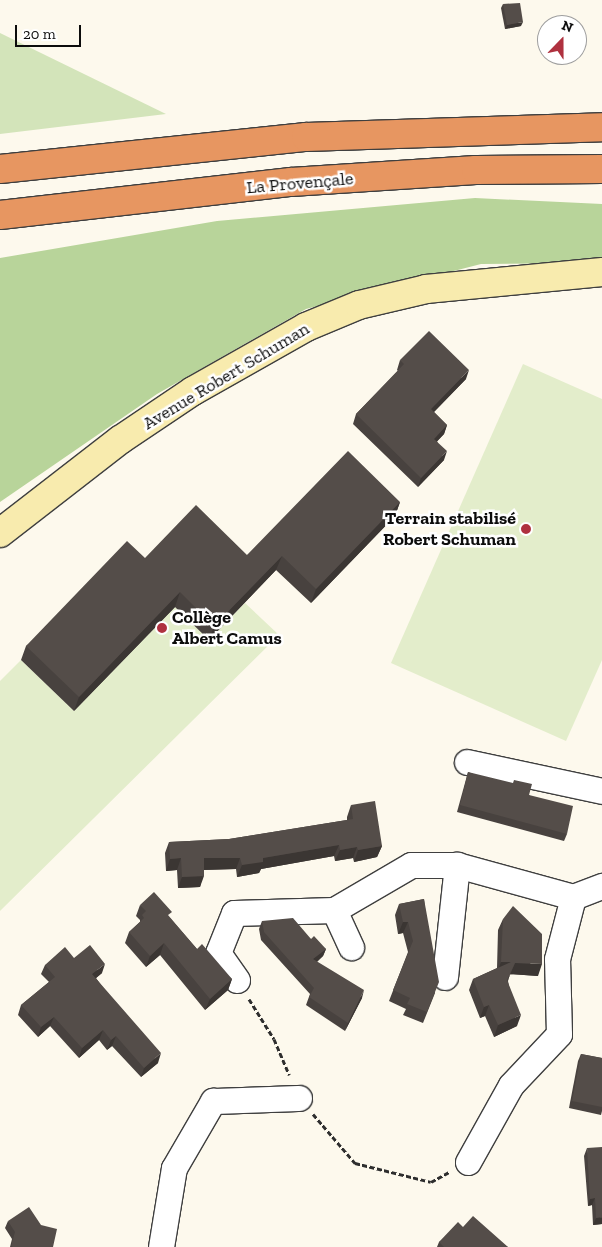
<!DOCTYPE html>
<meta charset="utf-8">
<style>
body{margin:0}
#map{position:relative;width:602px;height:1247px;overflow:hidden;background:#fdf9ed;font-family:"Zilla Slab",serif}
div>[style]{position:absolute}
.green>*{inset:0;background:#d3e4ba}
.forest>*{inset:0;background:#b8d49a}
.pitch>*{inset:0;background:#e3edcb}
.path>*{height:3px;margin-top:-1.5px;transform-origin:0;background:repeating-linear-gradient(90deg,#2e2e2e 0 5px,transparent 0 7.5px)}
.roads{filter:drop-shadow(1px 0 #3f3f3f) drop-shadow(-1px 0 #3f3f3f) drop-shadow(0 1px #3f3f3f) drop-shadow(0 -1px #3f3f3f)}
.street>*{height:25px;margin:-12.5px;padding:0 12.5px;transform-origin:12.5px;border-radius:12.5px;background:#fff}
.secondary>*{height:28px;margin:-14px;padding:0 14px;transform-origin:14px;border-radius:14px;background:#f8ebae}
.highway>*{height:28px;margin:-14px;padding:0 14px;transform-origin:14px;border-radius:14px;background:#e79661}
.wall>*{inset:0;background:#48423f}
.shaded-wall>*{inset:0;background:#3b3633}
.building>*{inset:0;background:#544d49}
.dots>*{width:14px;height:14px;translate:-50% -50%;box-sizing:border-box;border:2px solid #fff;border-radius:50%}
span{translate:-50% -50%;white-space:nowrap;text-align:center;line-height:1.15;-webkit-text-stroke:5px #fff;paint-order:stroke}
.street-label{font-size:18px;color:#0c0c0c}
.poi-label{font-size:18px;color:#0c0c0c;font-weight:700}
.right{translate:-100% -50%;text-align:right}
.left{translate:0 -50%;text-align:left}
.north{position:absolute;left:537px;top:15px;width:50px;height:50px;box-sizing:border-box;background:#fff;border:1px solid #9e9e9e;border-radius:50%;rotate:22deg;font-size:14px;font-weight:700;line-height:20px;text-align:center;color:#0c0c0c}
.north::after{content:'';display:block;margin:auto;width:18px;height:22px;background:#af313f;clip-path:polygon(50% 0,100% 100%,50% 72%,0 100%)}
.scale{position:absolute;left:15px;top:25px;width:66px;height:22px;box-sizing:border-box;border:2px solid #0c0c0c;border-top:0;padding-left:6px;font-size:15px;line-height:18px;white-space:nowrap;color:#0c0c0c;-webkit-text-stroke:4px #fff;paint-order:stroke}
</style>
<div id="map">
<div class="green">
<i style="clip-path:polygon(0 33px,166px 114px,0 134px)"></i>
</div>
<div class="forest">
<i style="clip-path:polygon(475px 198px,602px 204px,602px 263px,481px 264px,306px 309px,157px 394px,0 502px,0 258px,217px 221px)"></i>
</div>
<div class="pitch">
<i style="clip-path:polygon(523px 364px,602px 399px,602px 660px,566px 741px,391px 663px)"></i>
<i style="clip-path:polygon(245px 603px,279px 635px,0 911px,0 681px,21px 660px,74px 711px,175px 607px,209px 640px)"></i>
</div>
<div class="path">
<i style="left:249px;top:999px;width:47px;rotate:58deg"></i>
<i style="left:274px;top:1039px;width:39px;rotate:67deg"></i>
<i style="left:313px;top:1114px;width:65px;rotate:49.4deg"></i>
<i style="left:355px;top:1163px;width:78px;rotate:14deg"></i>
<i style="left:431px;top:1182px;width:21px;rotate:-29deg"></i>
</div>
<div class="roads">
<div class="street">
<i style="left:467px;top:762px;width:138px;rotate:12.1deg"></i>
<i style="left:334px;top:910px;width:41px;rotate:65.3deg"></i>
<i style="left:445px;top:977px;width:113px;rotate:-83.9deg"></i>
<i style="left:237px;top:980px;width:33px;rotate:-125deg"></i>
<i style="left:218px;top:953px;width:43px;rotate:-68.2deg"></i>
<i style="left:234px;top:913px;width:100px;rotate:-1.7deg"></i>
<i style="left:334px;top:910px;width:89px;rotate:-30.3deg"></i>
<i style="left:411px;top:865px;width:46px"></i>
<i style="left:457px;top:865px;width:120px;rotate:15.4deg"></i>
<i style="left:468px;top:1162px;width:88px;rotate:-60.8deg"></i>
<i style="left:511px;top:1085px;width:70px;rotate:-46.7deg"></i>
<i style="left:559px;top:1034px;width:75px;rotate:-91.5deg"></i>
<i style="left:557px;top:959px;width:64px;rotate:-75.5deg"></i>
<i style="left:573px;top:897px;width:31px;rotate:-21deg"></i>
<i style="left:161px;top:1247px;width:80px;rotate:-80.7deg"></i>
<i style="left:174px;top:1168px;width:78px;rotate:-59.8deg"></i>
<i style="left:213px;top:1101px;width:86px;rotate:-2deg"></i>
</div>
<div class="secondary">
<i style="left:0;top:533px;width:152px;rotate:-37.8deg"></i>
<i style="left:120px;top:440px;width:88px;rotate:-33.9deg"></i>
<i style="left:193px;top:391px;width:130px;rotate:-29.5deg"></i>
<i style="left:306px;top:327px;width:57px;rotate:-22.5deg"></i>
<i style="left:359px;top:305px;width:69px;rotate:-13.4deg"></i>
<i style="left:426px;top:289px;width:177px;rotate:-5.5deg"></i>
</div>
<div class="highway">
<i style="left:0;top:169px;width:308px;rotate:-6deg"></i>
<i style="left:306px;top:137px;width:296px;rotate:-1.9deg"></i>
<i style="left:0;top:215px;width:293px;rotate:-6.5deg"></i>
<i style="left:291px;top:182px;width:185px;rotate:-3.7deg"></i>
<i style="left:476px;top:170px;width:126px;rotate:-0.5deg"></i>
</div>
</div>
<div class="wall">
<i style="clip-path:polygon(503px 4px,521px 26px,505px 29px,501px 8px)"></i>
<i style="clip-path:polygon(400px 360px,466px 379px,434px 412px,447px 425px,444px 434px,437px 441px,444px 460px,418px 487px,353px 424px,356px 414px,398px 371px,397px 370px)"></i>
<i style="clip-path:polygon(400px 502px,395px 516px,311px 603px,276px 570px,209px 640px,175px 607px,74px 711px,21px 660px,26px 646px,145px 558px,247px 555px)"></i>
<i style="clip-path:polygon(468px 772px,529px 795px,567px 834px,564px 841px,457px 812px)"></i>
<i style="clip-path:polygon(351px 805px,382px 846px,377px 857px,354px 862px,353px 858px,335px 861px,334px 856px,261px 869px,259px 873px,237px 877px,236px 869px,204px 870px,200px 887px,178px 888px,177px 870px,166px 871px,165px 853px,169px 842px,229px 839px,347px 820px,347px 817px)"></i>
<i style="clip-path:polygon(424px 899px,435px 993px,423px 1023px,403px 1015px,406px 1009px,389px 1001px,408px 952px,403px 933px,398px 934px,395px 915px,399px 904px)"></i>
<i style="clip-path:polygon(140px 905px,170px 918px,197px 949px,232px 979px,228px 990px,205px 1010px,160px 955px,146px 967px,125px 943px,129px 932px,140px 922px,140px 920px,136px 916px)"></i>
<i style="clip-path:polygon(503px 919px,538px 976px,510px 974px,508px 981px,517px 1026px,494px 1037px,485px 1016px,480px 1018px,469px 990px,473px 979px,497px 968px,498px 930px)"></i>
<i style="clip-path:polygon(262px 921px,311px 939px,326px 949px,323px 956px,317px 962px,362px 998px,345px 1031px,306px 1005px,310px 994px,261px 940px,259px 929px)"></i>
<i style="clip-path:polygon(74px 958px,102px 973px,96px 978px,158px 1063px,141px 1077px,112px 1046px,107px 1050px,99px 1040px,79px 1058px,50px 1026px,38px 1037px,18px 1015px,21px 1005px,49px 982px,41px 974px,45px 965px)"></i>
<i style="clip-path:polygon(581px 1054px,602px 1058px,602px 1111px,601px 1115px,569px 1108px,578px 1061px)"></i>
<i style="clip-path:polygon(587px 1148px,602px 1224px,593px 1225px,592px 1205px,588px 1206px,584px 1156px)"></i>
<i style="clip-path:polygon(8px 1221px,53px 1247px,10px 1247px,12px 1239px,5px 1228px)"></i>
<i style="clip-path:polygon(463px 1227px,508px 1247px,437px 1247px,439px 1242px)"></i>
</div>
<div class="shaded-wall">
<i style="clip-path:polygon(523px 22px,521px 26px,505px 29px,507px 25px)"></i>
<i style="clip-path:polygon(469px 370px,466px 379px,428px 418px,431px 409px)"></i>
<i style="clip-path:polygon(447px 425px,444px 434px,431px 448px,434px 439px)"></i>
<i style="clip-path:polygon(447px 451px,444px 460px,418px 487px,421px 478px)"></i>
<i style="clip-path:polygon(400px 502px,395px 516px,311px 603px,316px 589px)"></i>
<i style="clip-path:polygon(282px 556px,276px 570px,209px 640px,214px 626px)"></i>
<i style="clip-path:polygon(180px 592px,175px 607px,74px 711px,79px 697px)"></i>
<i style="clip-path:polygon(339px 845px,334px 856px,261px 869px,259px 873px,237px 877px,242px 865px,263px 858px)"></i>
<i style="clip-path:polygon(382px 846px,377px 857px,354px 862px,358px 850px)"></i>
<i style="clip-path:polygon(357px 847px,353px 858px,335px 861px,340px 850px)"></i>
<i style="clip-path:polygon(181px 858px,177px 870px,166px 871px,170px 859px)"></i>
<i style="clip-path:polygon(204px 858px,240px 858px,236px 869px,200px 870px)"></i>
<i style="clip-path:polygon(204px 876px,200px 887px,178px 888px,182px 877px)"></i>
<i style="clip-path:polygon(403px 922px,408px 922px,403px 933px,398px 934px)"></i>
<i style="clip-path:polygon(164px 943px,160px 955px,146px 967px,150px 956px)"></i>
<i style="clip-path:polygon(326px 949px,323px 956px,310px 967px,313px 959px)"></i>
<i style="clip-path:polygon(501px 962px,511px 962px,497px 973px)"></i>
<i style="clip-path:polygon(515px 963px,542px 964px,538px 976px,510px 974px,503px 992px)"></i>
<i style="clip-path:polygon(105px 964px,102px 973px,89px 984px,92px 974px)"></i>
<i style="clip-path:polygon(232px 979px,228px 990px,205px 1010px,210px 999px)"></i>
<i style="clip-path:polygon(364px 990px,362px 998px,345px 1031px,348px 1023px)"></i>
<i style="clip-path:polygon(489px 1005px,485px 1016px,480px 1018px,484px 1007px)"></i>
<i style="clip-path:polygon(521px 1015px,517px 1026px,494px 1037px,498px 1025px)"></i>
<i style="clip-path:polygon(54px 1017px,50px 1026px,38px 1037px,41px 1027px)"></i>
<i style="clip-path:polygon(103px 1030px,99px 1040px,79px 1058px,82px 1048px)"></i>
<i style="clip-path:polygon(116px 1036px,112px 1046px,107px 1050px,111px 1040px)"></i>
<i style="clip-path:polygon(161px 1053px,158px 1063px,141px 1077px,144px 1068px)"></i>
<i style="clip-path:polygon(595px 1198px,592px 1205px,588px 1206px,590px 1199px)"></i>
<i style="clip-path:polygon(602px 1217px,602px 1224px,593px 1225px,596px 1218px)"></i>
</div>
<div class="building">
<i style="clip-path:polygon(520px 3px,523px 22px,507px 25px,503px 4px)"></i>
<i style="clip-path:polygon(429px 331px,469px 370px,431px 409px,447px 425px,434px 439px,447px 451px,421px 478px,356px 414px,404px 364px,400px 360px)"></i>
<i style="clip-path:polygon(348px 451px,400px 502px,316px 589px,282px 556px,214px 626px,180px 592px,79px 697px,26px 646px,127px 541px,145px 558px,196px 505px,247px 555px)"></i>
<i style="clip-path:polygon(468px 772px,513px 783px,514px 780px,532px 784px,529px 795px,573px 806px,567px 834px,460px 805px)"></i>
<i style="clip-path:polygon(375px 801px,382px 846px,358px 850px,357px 847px,340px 850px,339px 845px,263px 858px,263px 862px,242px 865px,240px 858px,204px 858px,204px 876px,182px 877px,181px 858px,170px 859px,169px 842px,229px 839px,353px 819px,351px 805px)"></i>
<i style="clip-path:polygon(154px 892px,172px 912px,168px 915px,197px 949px,202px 944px,232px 979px,210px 999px,164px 943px,150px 956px,129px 932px,144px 918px,142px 915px,146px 911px,140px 905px)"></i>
<i style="clip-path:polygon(424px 899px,439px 982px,427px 1012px,407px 1004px,410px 998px,393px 990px,413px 941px,408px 922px,403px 922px,399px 904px)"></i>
<i style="clip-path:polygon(513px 906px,542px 934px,542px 964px,515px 963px,507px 980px,521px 1015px,498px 1025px,489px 1005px,484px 1007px,473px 979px,511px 962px,501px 962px,503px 919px)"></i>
<i style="clip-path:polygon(293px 918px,311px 939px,314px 936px,326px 949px,313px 959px,364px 990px,348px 1023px,309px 997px,314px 988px,264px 932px,262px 921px)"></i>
<i style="clip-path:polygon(90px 945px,105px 964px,92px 974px,161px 1053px,144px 1068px,116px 1036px,111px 1040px,103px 1030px,82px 1048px,54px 1017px,41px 1027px,21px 1005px,55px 977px,45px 965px,65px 947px,74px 958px)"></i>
<i style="clip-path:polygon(581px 1054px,602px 1058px,602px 1107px,572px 1101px)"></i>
<i style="clip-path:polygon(602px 1147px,602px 1217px,596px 1218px,595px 1198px,590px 1199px,587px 1148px)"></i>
<i style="clip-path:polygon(29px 1207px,41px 1225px,57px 1229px,53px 1247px,13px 1247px,11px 1246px,15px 1232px,8px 1221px)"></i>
<i style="clip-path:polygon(473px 1216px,508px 1247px,444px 1247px,439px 1242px,458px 1222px,463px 1227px)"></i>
</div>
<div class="dots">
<i style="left:526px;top:529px;background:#af313f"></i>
<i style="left:162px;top:628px;background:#af313f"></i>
</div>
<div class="street-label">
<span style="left:300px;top:183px;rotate:-5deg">La Provençale</span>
<span style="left:226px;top:376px;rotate:-31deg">Avenue Robert Schuman</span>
</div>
<div class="poi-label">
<span class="right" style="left:516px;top:529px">Terrain stabilisé<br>Robert Schuman</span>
<span class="left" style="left:172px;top:628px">Collège<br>Albert Camus</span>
</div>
<div class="north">N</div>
<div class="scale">20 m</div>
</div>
